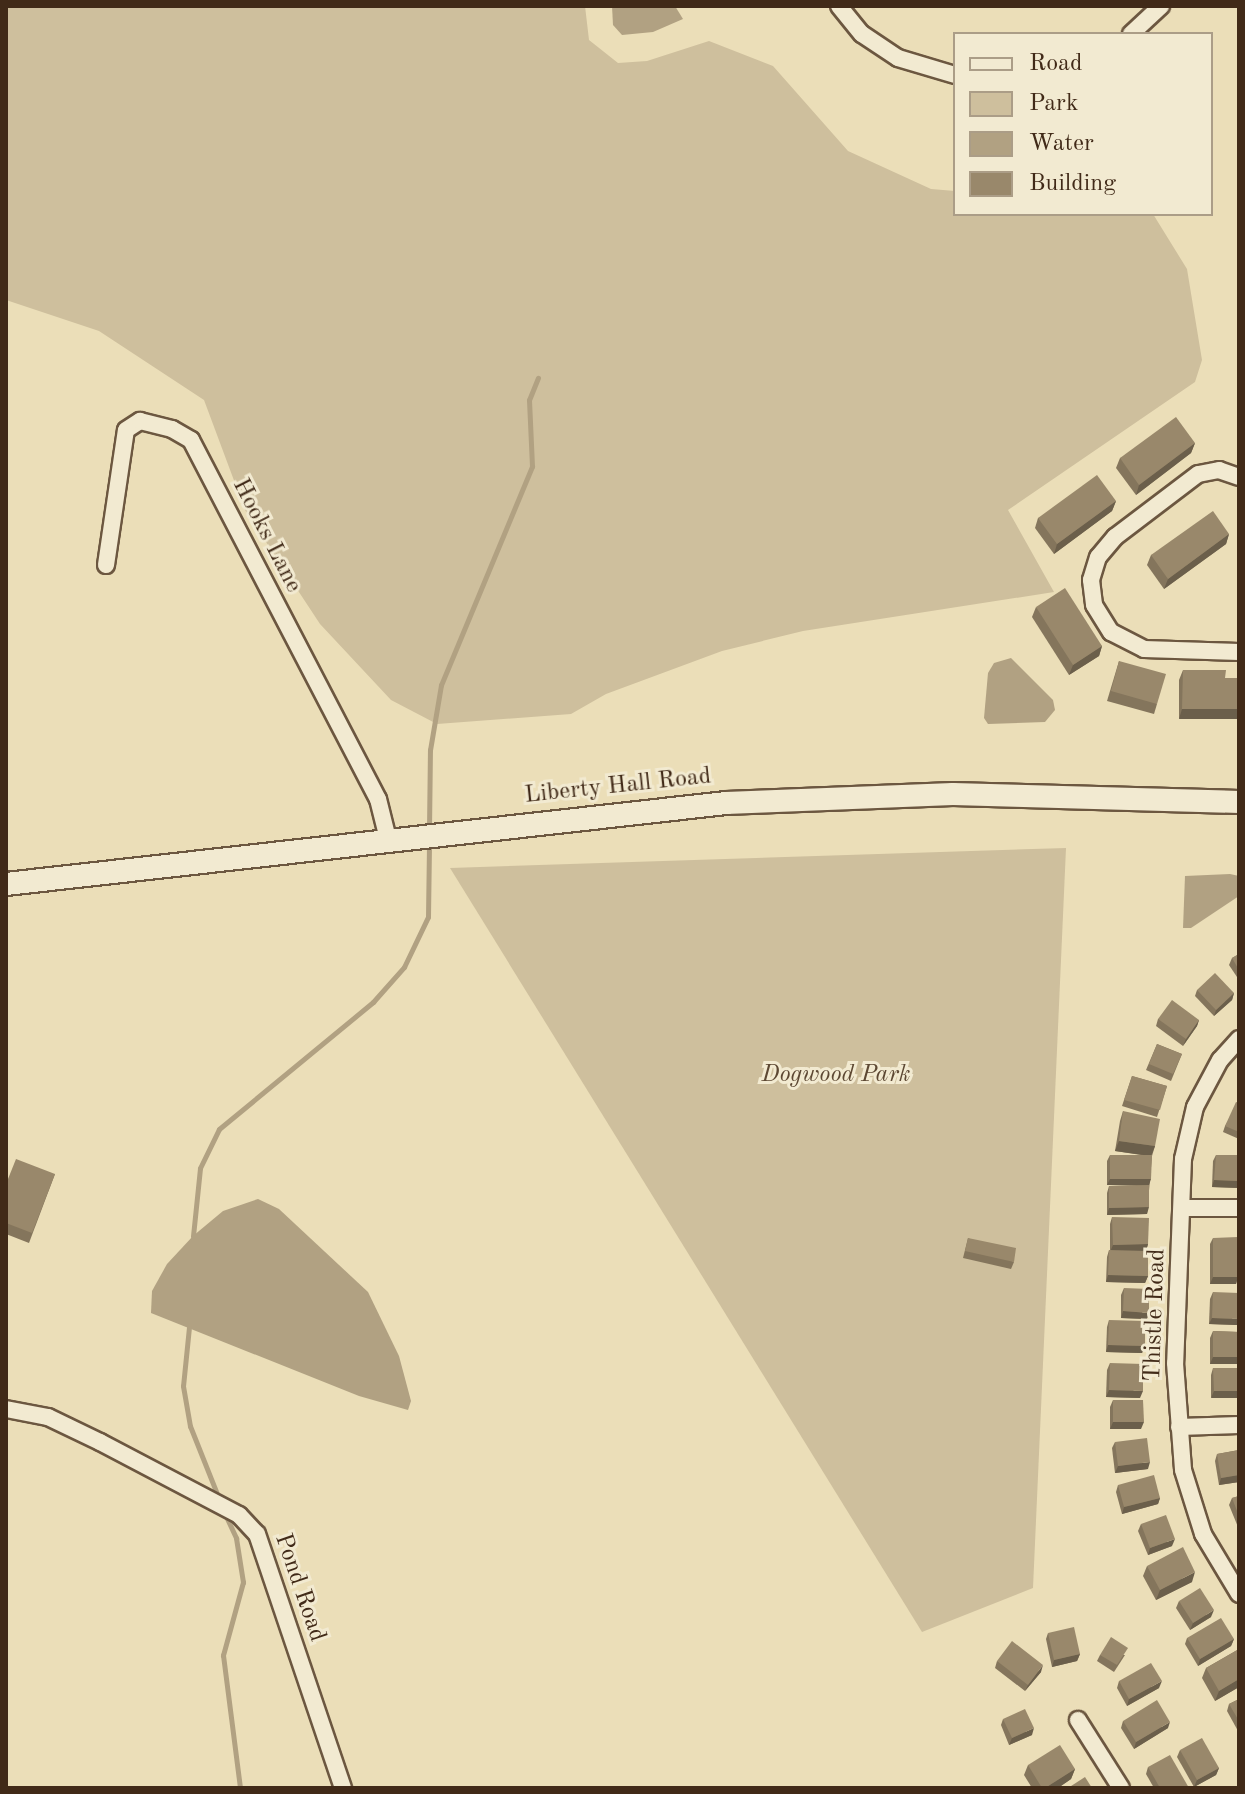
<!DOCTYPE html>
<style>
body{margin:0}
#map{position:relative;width:1245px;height:1794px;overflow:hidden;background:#ebdeb8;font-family:"Old Standard TT",serif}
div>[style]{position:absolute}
.green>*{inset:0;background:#cebf9d}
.water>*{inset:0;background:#b1a182}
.stream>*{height:5px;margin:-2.5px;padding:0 2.5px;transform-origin:2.5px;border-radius:2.5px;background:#b1a182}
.roads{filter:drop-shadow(2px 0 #6c5740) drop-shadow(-2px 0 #6c5740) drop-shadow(0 2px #6c5740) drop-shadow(0 -2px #6c5740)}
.minor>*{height:16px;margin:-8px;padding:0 8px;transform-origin:8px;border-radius:8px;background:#f2ead1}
.secondary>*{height:22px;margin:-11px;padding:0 11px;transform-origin:11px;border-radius:11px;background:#f2ead1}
.wall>*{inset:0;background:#84755c}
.shaded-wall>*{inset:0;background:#6b5f4b}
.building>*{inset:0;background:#99886b}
span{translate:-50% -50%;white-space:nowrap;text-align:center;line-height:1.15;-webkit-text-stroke:6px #f2ead1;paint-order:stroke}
.street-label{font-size:24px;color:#412a18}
.park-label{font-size:24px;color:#5d4833;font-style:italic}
.frame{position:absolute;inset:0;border:8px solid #412a18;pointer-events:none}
.legend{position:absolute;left:953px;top:32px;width:260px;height:184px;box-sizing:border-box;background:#f2ead1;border:2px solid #ab9d87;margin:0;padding:10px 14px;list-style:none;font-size:24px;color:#412a18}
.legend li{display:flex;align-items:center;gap:16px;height:40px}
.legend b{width:40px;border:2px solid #ab9d87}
</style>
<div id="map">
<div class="green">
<i style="clip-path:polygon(6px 6px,585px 6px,589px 40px,618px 63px,647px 61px,709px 41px,773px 66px,848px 151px,931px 189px,955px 191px,955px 214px,1153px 214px,1187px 269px,1202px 360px,1195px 382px,1008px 510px,1054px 592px,803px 631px,722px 651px,606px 694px,571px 714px,437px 724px,391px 700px,320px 624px,245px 510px,204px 400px,99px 331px,6px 300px)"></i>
<i style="clip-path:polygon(1066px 848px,1033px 1588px,922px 1632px,450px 868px)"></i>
</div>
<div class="water">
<i style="clip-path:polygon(612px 6px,675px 6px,683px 19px,653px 32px,622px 35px,613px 25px)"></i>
<i style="clip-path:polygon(1011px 658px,1053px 700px,1055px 710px,1045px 722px,988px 724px,984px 718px,988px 673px,994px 663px)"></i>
<i style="clip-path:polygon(1230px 874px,1239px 876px,1239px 896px,1191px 928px,1183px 928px,1185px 876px)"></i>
<i style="clip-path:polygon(258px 1199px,279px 1209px,368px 1292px,399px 1356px,411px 1401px,408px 1410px,359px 1396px,151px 1313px,152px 1291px,167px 1264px,193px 1236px,223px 1211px)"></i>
</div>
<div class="stream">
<i style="left:429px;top:829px;width:79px;rotate:-89.3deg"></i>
<i style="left:430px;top:750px;width:66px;rotate:-80.4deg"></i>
<i style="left:441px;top:685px;width:237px;rotate:-67.4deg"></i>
<i style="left:532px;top:466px;width:66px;rotate:-92.6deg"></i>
<i style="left:529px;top:400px;width:24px;rotate:-68deg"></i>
<i style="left:193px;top:1236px;width:68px;rotate:-84.1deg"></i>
<i style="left:200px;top:1168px;width:43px;rotate:-64deg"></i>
<i style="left:219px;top:1129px;width:200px;rotate:-39.5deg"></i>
<i style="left:373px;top:1002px;width:47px;rotate:-48.5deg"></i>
<i style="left:404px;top:967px;width:55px;rotate:-64.4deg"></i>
<i style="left:428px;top:917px;width:74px;rotate:-89.2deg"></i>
<i style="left:189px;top:1327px;width:59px;rotate:95.8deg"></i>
<i style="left:183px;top:1386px;width:41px;rotate:80.1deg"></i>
<i style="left:190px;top:1426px;width:79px;rotate:68.3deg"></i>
<i style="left:224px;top:1512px;width:29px;rotate:65deg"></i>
<i style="left:236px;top:1538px;width:45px;rotate:81deg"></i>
<i style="left:243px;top:1582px;width:76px;rotate:105.3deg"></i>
<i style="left:223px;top:1655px;width:134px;rotate:82.7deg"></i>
</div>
<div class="roads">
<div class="minor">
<i style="left:839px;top:6px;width:36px;rotate:51deg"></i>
<i style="left:862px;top:34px;width:43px;rotate:33.7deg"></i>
<i style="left:898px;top:58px;width:59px;rotate:16.6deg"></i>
<i style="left:1131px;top:34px;width:41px;rotate:-43deg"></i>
<i style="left:1239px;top:477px;width:21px;rotate:-161deg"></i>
<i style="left:1219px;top:470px;width:21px;rotate:169deg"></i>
<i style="left:1198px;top:474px;width:104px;rotate:142.8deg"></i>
<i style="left:1115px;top:537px;width:26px;rotate:130deg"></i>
<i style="left:1098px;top:557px;width:24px;rotate:107deg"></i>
<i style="left:1091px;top:580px;width:25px;rotate:83deg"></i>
<i style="left:1094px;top:605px;width:32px;rotate:58deg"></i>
<i style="left:1111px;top:632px;width:37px;rotate:27deg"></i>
<i style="left:1144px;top:649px;width:95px;rotate:1.8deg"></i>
<i style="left:106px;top:565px;width:136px;rotate:-81.6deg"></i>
<i style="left:126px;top:430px;width:17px;rotate:-33deg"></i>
<i style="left:140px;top:421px;width:33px;rotate:14deg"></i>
<i style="left:172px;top:429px;width:22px;rotate:30deg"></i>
<i style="left:191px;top:440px;width:405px;rotate:62.5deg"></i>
<i style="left:378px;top:799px;width:41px;rotate:76deg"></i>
<i style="left:1239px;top:1039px;width:28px;rotate:132deg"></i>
<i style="left:1220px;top:1060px;width:53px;rotate:118deg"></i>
<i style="left:1195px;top:1107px;width:53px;rotate:103deg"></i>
<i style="left:1183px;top:1159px;width:204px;rotate:92.2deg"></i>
<i style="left:1175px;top:1363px;width:107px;rotate:85.7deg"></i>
<i style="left:1183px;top:1470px;width:67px;rotate:72.6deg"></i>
<i style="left:1203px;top:1534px;width:70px;rotate:59deg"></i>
<i style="left:1184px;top:1208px;width:55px"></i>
<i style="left:6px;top:1409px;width:43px;rotate:10.8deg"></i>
<i style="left:48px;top:1417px;width:58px;rotate:25.7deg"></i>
<i style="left:100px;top:1442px;width:157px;rotate:27.7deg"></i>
<i style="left:239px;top:1515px;width:26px;rotate:47deg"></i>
<i style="left:257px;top:1534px;width:268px;rotate:71.3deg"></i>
<i style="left:1179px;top:1427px;width:60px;rotate:-1.9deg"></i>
<i style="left:1078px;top:1720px;width:80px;rotate:57.7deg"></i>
</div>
<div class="secondary">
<i style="left:6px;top:884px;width:725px;rotate:-6.42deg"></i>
<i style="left:726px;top:803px;width:227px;rotate:-2.3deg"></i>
<i style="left:953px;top:794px;width:286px;rotate:1.6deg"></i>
</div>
</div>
<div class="wall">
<i style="clip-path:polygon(1195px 443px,1191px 453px,1136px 495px,1116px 468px,1120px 458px)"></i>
<i style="clip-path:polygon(1116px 501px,1112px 511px,1054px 554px,1035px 528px,1038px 518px)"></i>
<i style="clip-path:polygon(1229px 534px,1226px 544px,1164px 589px,1147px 565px,1151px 555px)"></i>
<i style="clip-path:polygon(1036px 607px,1102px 646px,1099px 656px,1069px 675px,1032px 617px)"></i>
<i style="clip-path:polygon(1119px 661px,1157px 704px,1154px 714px,1107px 701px)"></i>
<i style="clip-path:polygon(1183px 670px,1225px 678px,1179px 719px,1179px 680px)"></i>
<i style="clip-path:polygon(1239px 954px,1239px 980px,1229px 965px,1232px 958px)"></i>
<i style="clip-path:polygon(1197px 990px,1234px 993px,1232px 1000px,1214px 1016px,1195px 996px)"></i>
<i style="clip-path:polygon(1158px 1019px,1199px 1020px,1197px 1026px,1183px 1046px,1156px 1026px)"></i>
<i style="clip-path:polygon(1157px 1044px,1182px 1054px,1171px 1081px,1146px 1070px)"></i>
<i style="clip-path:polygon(1132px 1076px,1167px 1086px,1157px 1117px,1122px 1106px)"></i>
<i style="clip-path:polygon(1239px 1103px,1239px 1139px,1223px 1132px,1225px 1126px)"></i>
<i style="clip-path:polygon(1123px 1111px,1155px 1146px,1152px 1156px,1147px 1214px,1107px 1215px,1107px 1193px,1109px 1186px,1137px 1185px,1107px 1185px,1107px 1161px,1110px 1155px,1141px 1155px,1115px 1151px,1120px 1121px)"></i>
<i style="clip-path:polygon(1216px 1155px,1239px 1155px,1239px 1188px,1212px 1187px,1213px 1161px)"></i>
<i style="clip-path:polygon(55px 1174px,29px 1243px,6px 1234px,6px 1184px)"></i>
<i style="clip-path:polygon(1112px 1217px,1148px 1244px,1146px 1251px,1148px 1276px,1145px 1283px,1106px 1282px,1107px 1257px,1109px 1250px,1110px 1250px,1110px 1224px)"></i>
<i style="clip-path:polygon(968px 1238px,1014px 1262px,1011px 1269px,963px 1258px)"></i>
<i style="clip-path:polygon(1213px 1238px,1238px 1277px,1236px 1284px,1210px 1284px,1210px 1244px)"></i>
<i style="clip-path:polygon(1124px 1288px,1147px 1319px,1121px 1318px,1121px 1295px)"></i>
<i style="clip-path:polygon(1213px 1292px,1237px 1325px,1209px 1324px,1210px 1299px)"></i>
<i style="clip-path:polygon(1109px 1320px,1145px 1346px,1142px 1353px,1106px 1352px,1107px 1327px)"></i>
<i style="clip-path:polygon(1213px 1331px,1239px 1332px,1239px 1364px,1210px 1364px,1210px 1338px)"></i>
<i style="clip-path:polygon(1110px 1363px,1140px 1398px,1106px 1397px,1107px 1370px)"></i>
<i style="clip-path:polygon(1213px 1368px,1239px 1368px,1211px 1398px,1211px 1375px)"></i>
<i style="clip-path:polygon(1113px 1400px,1141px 1429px,1110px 1429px,1110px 1407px)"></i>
<i style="clip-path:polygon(1115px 1442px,1148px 1469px,1115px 1473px,1112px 1448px)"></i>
<i style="clip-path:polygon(1239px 1450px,1239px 1482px,1219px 1485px,1215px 1461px,1217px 1454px)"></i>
<i style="clip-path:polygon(1118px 1485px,1160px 1498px,1158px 1504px,1122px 1514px,1116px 1492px)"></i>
<i style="clip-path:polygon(1239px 1496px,1239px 1527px,1238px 1527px,1229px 1505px,1232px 1498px)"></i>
<i style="clip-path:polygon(1141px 1524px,1172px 1546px,1148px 1555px,1138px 1531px)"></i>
<i style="clip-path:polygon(1147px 1566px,1192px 1582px,1156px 1600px,1143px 1576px)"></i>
<i style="clip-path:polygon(1179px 1601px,1211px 1617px,1190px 1630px,1176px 1608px)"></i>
<i style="clip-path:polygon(1048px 1633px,1080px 1654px,1077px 1661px,1052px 1667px,1046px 1639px)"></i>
<i style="clip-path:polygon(1187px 1638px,1234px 1639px,1231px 1646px,1198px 1666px,1185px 1644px)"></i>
<i style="clip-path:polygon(1239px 1649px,1239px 1687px,1215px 1701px,1202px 1678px,1206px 1668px)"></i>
<i style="clip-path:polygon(1100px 1655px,1125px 1655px,1114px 1672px,1097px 1661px)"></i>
<i style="clip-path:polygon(997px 1661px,1041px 1672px,1025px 1691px,995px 1668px)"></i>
<i style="clip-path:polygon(1119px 1681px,1159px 1688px,1127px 1706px,1117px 1688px)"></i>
<i style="clip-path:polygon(1239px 1699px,1239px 1730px,1238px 1731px,1227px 1711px,1229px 1704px)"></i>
<i style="clip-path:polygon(1003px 1719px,1032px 1735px,1009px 1745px,1001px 1725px)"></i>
<i style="clip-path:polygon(1123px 1721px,1168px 1728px,1134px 1749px,1121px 1728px)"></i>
<i style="clip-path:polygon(1180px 1750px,1219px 1768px,1216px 1775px,1194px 1787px,1177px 1757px)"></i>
<i style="clip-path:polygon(1028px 1765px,1075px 1769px,1071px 1779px,1058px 1788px,1032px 1788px,1024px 1775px)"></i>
<i style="clip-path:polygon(1148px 1767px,1189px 1788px,1154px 1788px,1146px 1774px)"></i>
</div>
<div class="shaded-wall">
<i style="clip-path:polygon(1195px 443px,1191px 453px,1136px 495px,1139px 485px)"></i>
<i style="clip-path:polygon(1116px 501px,1112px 511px,1054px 554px,1057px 544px)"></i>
<i style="clip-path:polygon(1229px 534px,1226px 544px,1164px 589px,1168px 579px)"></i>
<i style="clip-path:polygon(1102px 646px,1099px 656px,1069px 675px,1073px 665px)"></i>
<i style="clip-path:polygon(1182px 709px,1239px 709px,1239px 719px,1179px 719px)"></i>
<i style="clip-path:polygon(1234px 993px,1232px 1000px,1214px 1016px,1216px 1010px)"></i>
<i style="clip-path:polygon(1199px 1020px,1197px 1026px,1183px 1046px,1186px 1039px)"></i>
<i style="clip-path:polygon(1119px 1141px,1155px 1146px,1151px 1156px,1115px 1151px)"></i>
<i style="clip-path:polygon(1110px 1179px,1151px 1179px,1149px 1185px,1107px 1185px)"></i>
<i style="clip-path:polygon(1214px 1180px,1239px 1181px,1239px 1188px,1212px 1187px)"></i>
<i style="clip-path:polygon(1149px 1207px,1147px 1214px,1107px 1215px,1109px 1208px)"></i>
<i style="clip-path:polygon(1148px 1244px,1146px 1251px,1110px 1252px,1113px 1245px)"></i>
<i style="clip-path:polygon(1108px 1275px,1148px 1276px,1145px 1283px,1106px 1282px)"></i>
<i style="clip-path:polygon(1213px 1277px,1238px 1277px,1236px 1284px,1210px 1284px)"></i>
<i style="clip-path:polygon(1123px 1311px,1149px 1313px,1147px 1319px,1121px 1318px)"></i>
<i style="clip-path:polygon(1212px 1318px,1239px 1319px,1237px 1325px,1209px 1324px)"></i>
<i style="clip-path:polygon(1108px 1345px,1145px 1346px,1142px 1353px,1106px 1352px)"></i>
<i style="clip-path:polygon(1213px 1357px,1239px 1357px,1239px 1364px,1210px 1364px)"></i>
<i style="clip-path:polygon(1109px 1390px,1143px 1391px,1140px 1398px,1106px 1397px)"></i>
<i style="clip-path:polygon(1214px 1391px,1239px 1391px,1239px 1398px,1211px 1398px)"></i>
<i style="clip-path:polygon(1113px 1422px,1144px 1422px,1141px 1429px,1110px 1429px)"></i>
<i style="clip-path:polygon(1150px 1462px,1148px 1469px,1115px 1473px,1118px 1466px)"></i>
<i style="clip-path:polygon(1239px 1475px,1239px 1482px,1219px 1485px,1221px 1478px)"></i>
<i style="clip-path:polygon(1160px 1498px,1158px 1504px,1122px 1514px,1124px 1507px)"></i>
<i style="clip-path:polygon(1175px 1539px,1172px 1546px,1148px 1555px,1150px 1548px)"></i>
<i style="clip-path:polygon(1195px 1572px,1192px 1582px,1156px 1600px,1160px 1590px)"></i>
<i style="clip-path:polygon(1214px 1610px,1211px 1617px,1190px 1630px,1193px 1623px)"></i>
<i style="clip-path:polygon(1234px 1639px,1231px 1646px,1198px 1666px,1200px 1659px)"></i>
<i style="clip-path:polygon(1080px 1654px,1077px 1661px,1052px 1667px,1054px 1660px)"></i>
<i style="clip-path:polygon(1043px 1665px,1041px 1672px,1025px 1691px,1028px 1685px)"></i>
<i style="clip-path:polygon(1239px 1679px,1239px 1687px,1215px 1701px,1219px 1691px)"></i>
<i style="clip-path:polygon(1162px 1681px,1159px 1688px,1127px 1706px,1129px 1699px)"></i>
<i style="clip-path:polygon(1170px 1722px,1168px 1728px,1134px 1749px,1136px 1742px)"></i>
<i style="clip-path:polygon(1034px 1728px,1032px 1735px,1009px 1745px,1012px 1738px)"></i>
<i style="clip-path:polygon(1219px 1768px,1216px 1775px,1194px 1787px,1197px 1780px)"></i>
<i style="clip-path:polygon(1075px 1769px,1071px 1779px,1058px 1788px,1045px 1788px)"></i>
</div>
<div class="building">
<i style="clip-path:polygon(1176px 417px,1195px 443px,1139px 485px,1120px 458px)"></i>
<i style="clip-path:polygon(1097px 475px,1116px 501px,1057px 544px,1038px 518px)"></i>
<i style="clip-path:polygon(1213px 511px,1229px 534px,1168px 579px,1151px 555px)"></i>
<i style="clip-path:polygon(1065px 588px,1102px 646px,1073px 665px,1036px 607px)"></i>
<i style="clip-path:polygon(1119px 661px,1166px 674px,1157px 704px,1111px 691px)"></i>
<i style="clip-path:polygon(1183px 670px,1226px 670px,1225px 678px,1239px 678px,1239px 709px,1182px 709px)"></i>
<i style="clip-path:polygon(1239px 954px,1239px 970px,1232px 958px)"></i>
<i style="clip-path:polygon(1215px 973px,1234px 993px,1216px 1010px,1197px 990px)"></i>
<i style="clip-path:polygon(1172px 1000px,1199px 1020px,1186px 1039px,1158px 1019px)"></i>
<i style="clip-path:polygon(1157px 1044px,1182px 1054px,1173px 1074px,1149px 1064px)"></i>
<i style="clip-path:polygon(1132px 1076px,1167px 1086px,1160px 1110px,1124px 1100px)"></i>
<i style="clip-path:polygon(1236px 1102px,1239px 1103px,1239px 1132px,1225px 1126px)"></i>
<i style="clip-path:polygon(1123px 1111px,1160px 1119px,1155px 1146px,1119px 1141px)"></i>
<i style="clip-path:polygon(1110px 1155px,1152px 1155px,1151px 1179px,1110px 1179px)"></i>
<i style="clip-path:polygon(1216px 1155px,1239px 1155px,1239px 1181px,1214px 1180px)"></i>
<i style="clip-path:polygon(16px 1159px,55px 1174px,32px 1233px,6px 1223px,6px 1184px)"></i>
<i style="clip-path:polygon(1149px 1185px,1149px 1207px,1109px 1208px,1109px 1186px)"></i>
<i style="clip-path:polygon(1112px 1217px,1149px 1218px,1148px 1244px,1113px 1245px)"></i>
<i style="clip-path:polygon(1238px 1237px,1238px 1277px,1213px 1277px,1213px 1238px)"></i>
<i style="clip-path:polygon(968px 1238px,1016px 1248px,1014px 1262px,965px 1251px)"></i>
<i style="clip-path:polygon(1109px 1250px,1148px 1251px,1148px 1276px,1108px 1275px)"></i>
<i style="clip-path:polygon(1124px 1288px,1149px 1289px,1149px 1313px,1123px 1311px)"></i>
<i style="clip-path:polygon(1213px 1292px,1239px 1293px,1239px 1319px,1212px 1318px)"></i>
<i style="clip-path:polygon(1109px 1320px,1145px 1321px,1145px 1346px,1108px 1345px)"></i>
<i style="clip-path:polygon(1213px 1331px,1239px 1332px,1239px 1357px,1213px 1357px)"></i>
<i style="clip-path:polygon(1110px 1363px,1143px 1364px,1143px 1391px,1109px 1390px)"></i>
<i style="clip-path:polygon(1213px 1368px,1239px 1368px,1239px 1391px,1214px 1391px)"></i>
<i style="clip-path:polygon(1113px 1400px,1143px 1400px,1144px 1422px,1113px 1422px)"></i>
<i style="clip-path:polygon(1147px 1438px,1150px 1462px,1118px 1466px,1115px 1442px)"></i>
<i style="clip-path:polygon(1239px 1450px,1239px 1475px,1221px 1478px,1217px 1454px)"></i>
<i style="clip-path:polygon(1154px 1475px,1160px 1498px,1124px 1507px,1118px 1485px)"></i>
<i style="clip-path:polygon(1239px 1496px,1239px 1516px,1232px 1498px)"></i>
<i style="clip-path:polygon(1166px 1515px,1175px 1539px,1150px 1548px,1141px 1524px)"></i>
<i style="clip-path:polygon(1183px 1547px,1195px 1572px,1160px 1590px,1147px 1566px)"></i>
<i style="clip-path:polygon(1200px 1588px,1214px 1610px,1193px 1623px,1179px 1601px)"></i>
<i style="clip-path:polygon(1221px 1618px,1234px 1639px,1200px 1659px,1187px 1638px)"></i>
<i style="clip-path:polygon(1074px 1627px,1080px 1654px,1054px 1660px,1048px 1633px)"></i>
<i style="clip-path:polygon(1111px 1637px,1128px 1648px,1117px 1665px,1100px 1655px)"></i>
<i style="clip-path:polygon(1012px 1641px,1043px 1665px,1028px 1685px,997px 1661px)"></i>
<i style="clip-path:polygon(1239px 1649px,1239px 1679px,1219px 1691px,1206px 1668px)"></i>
<i style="clip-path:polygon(1151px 1663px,1162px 1681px,1129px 1699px,1119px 1681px)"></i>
<i style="clip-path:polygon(1239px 1699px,1239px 1721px,1229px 1704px)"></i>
<i style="clip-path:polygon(1157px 1700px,1170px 1722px,1136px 1742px,1123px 1721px)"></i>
<i style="clip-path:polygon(1025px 1709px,1034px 1728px,1012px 1738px,1003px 1719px)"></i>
<i style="clip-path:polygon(1202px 1738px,1219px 1768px,1197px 1780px,1180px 1750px)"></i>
<i style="clip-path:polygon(1060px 1745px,1075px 1769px,1045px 1788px,1042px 1788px,1028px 1765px)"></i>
<i style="clip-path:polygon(1170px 1755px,1189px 1788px,1160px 1788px,1148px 1767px)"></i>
<i style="clip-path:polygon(1085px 1777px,1092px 1788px,1068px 1788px)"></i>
</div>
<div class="street-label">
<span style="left:266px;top:536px;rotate:63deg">Hooks Lane</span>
<span style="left:618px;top:787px;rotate:-6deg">Liberty Hall Road</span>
<span style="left:1156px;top:1315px;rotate:-88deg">Thistle Road</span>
<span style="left:299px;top:1588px;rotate:71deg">Pond Road</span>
</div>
<div class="park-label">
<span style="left:836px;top:1076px">Dogwood Park</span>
</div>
<div class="frame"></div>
<ul class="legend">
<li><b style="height:10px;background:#f2ead1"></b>Road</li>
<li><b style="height:22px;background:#cebf9d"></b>Park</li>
<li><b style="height:22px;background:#b1a182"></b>Water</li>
<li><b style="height:22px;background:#99886b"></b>Building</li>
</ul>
</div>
